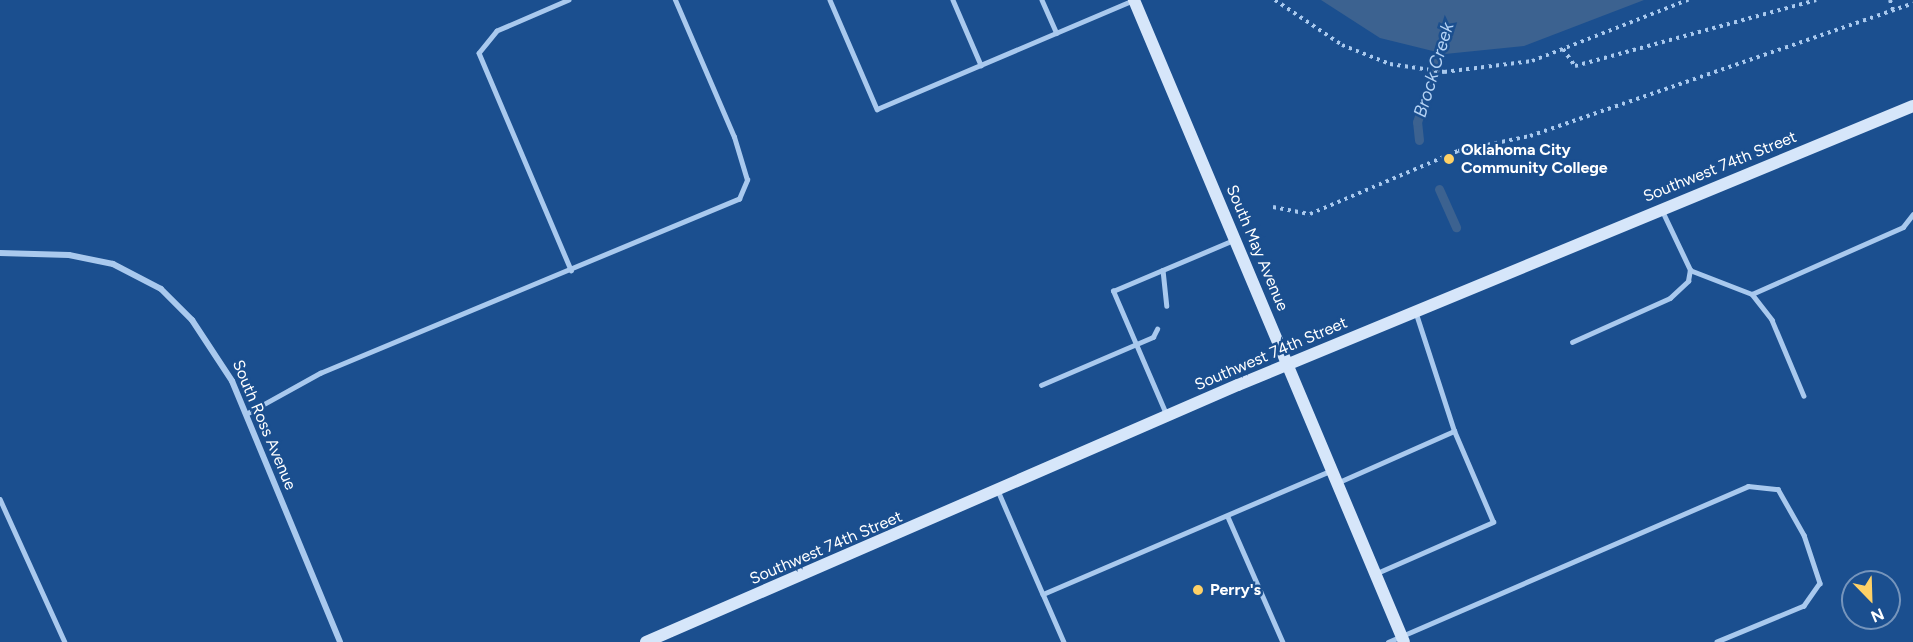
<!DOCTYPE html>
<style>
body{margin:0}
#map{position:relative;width:1913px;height:642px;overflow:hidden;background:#1b4f8f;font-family:Figtree,sans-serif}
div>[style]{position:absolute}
.water>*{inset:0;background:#3c6290}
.stream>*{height:9px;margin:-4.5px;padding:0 4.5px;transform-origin:4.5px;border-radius:4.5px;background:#3c6290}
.path>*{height:4px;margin-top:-2px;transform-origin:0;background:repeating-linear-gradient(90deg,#a9c9ee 0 3px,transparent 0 7.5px)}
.service>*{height:4.5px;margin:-2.25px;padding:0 2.25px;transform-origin:2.25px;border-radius:2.25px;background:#a9c9ee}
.minor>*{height:6px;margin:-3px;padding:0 3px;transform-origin:3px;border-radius:3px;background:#a9c9ee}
.secondary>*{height:12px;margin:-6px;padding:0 6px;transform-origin:6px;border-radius:6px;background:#d6e6fa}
.dots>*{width:16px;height:16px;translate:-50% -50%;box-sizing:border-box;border:3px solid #1b4f8f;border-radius:50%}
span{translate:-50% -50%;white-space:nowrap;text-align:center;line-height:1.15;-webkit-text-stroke:5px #1b4f8f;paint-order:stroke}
.poi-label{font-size:16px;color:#fff;font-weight:700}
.left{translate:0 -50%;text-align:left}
.street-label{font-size:16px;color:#fff}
.water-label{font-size:18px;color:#b5d3f5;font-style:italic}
.north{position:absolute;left:1841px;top:570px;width:60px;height:60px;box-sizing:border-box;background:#1b4f8f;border:2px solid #7695bc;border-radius:50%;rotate:157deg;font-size:16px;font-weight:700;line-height:24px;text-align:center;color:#fff}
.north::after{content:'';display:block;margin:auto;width:21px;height:27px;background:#ffd166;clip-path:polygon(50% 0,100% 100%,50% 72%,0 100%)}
</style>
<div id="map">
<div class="water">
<i style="clip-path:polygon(1321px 0,1644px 0,1524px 46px,1445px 54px,1380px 38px)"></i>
</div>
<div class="stream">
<i style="left:1419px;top:140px;width:18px;rotate:-96deg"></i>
<i style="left:1417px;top:122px;width:83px;rotate:-71.1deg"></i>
<i style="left:1439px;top:189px;width:42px;rotate:65.9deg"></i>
</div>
<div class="path">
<i style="left:1275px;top:0;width:81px;rotate:33.9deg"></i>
<i style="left:1342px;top:45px;width:52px;rotate:21.6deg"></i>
<i style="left:1390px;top:64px;width:55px;rotate:8.4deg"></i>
<i style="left:1444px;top:72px;width:89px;rotate:-7.1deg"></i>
<i style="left:1532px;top:61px;width:168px;rotate:-21.4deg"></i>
<i style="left:1890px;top:0;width:10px;rotate:73deg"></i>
<i style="left:1563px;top:49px;width:21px;rotate:55deg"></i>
<i style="left:1575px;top:66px;width:250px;rotate:-15.3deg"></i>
<i style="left:1273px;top:207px;width:38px;rotate:11deg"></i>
<i style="left:1310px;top:214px;width:161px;rotate:-23.1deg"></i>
<i style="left:1458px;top:151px;width:74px;rotate:-11.8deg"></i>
<i style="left:1530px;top:136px;width:405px;rotate:-19.1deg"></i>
</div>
<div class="service">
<i style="left:569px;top:0;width:78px;rotate:156.7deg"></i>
<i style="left:497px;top:31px;width:28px;rotate:129deg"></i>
<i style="left:479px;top:53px;width:236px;rotate:67deg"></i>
<i style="left:830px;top:0;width:119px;rotate:66.7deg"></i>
<i style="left:877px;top:109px;width:277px;rotate:-23deg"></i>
<i style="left:953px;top:0;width:71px;rotate:66.7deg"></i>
<i style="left:1042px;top:0;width:36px;rotate:66deg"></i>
<i style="left:1163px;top:270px;width:36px;rotate:84deg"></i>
<i style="left:1690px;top:270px;width:66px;rotate:21.2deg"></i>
<i style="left:1752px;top:294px;width:33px;rotate:52deg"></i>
<i style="left:1772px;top:320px;width:82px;rotate:67.2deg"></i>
<i style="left:1752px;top:294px;width:165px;rotate:-23.9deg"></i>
<i style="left:1903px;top:227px;width:16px;rotate:-52deg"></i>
<i style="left:1572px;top:342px;width:107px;rotate:-24.2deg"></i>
<i style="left:1670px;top:298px;width:25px;rotate:-43deg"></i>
<i style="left:1688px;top:281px;width:11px;rotate:-80deg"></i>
<i style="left:1690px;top:270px;width:65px;rotate:-115.4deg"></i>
<i style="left:1041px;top:385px;width:122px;rotate:-23.2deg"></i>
<i style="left:1153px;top:337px;width:9px;rotate:-63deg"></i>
<i style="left:246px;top:414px;width:85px;rotate:-29deg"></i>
<i style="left:320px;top:373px;width:454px;rotate:-22.6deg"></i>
<i style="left:739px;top:199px;width:21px;rotate:-67deg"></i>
<i style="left:747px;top:180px;width:45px;rotate:-106.8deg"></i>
<i style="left:734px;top:137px;width:149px;rotate:-113.3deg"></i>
<i style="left:1166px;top:414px;width:134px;rotate:-113.3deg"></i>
<i style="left:1113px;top:291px;width:131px;rotate:-22.9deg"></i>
<i style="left:1339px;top:482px;width:126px;rotate:-23.9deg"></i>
<i style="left:999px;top:493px;width:110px;rotate:66.5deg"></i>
<i style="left:1043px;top:594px;width:312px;rotate:-23.2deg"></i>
<i style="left:0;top:499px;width:157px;rotate:65.6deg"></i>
<i style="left:1228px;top:517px;width:137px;rotate:66.3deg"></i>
<i style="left:1377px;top:573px;width:127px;rotate:-23.7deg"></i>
<i style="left:1493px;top:522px;width:99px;rotate:-113.2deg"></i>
<i style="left:1454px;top:431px;width:123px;rotate:-108deg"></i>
<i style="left:1043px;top:594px;width:52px;rotate:66.4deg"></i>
<i style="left:1388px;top:642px;width:392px;rotate:-23.4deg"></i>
<i style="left:1748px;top:486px;width:30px;rotate:6deg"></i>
<i style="left:1778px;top:489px;width:53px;rotate:60.5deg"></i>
<i style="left:1804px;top:535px;width:51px;rotate:71.6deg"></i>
<i style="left:1820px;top:583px;width:28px;rotate:125deg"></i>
<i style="left:1804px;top:606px;width:94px;rotate:157.5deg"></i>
</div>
<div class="minor">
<i style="left:0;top:253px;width:69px;rotate:1.7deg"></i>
<i style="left:69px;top:255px;width:45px;rotate:11.6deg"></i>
<i style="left:113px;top:264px;width:54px;rotate:27.5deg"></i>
<i style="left:161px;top:289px;width:44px;rotate:45deg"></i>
<i style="left:192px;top:320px;width:73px;rotate:56.7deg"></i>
<i style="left:232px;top:381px;width:282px;rotate:67.5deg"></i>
</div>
<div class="secondary">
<i style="left:1134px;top:0;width:696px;rotate:67.19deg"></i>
<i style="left:646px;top:642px;width:645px;rotate:-23.47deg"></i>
<i style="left:1238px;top:385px;width:730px;rotate:-22.46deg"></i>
</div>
<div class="dots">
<i style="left:1449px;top:159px;background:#ffd166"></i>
<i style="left:1198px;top:590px;background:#ffd166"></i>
</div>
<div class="poi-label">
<span class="left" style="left:1461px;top:159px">Oklahoma City<br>Community College</span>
<span class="left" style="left:1210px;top:590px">Perry's</span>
</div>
<div class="street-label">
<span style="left:1720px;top:167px;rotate:-22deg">Southwest 74th Street</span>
<span style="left:1257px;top:248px;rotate:67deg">South May Avenue</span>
<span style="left:1271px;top:354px;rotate:-23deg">Southwest 74th Street</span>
<span style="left:264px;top:425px;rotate:67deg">South Ross Avenue</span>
<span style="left:826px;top:548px;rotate:-23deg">Southwest 74th Street</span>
</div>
<div class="water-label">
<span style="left:1434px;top:70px;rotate:-73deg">Brock Creek</span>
</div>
<div class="north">N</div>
</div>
